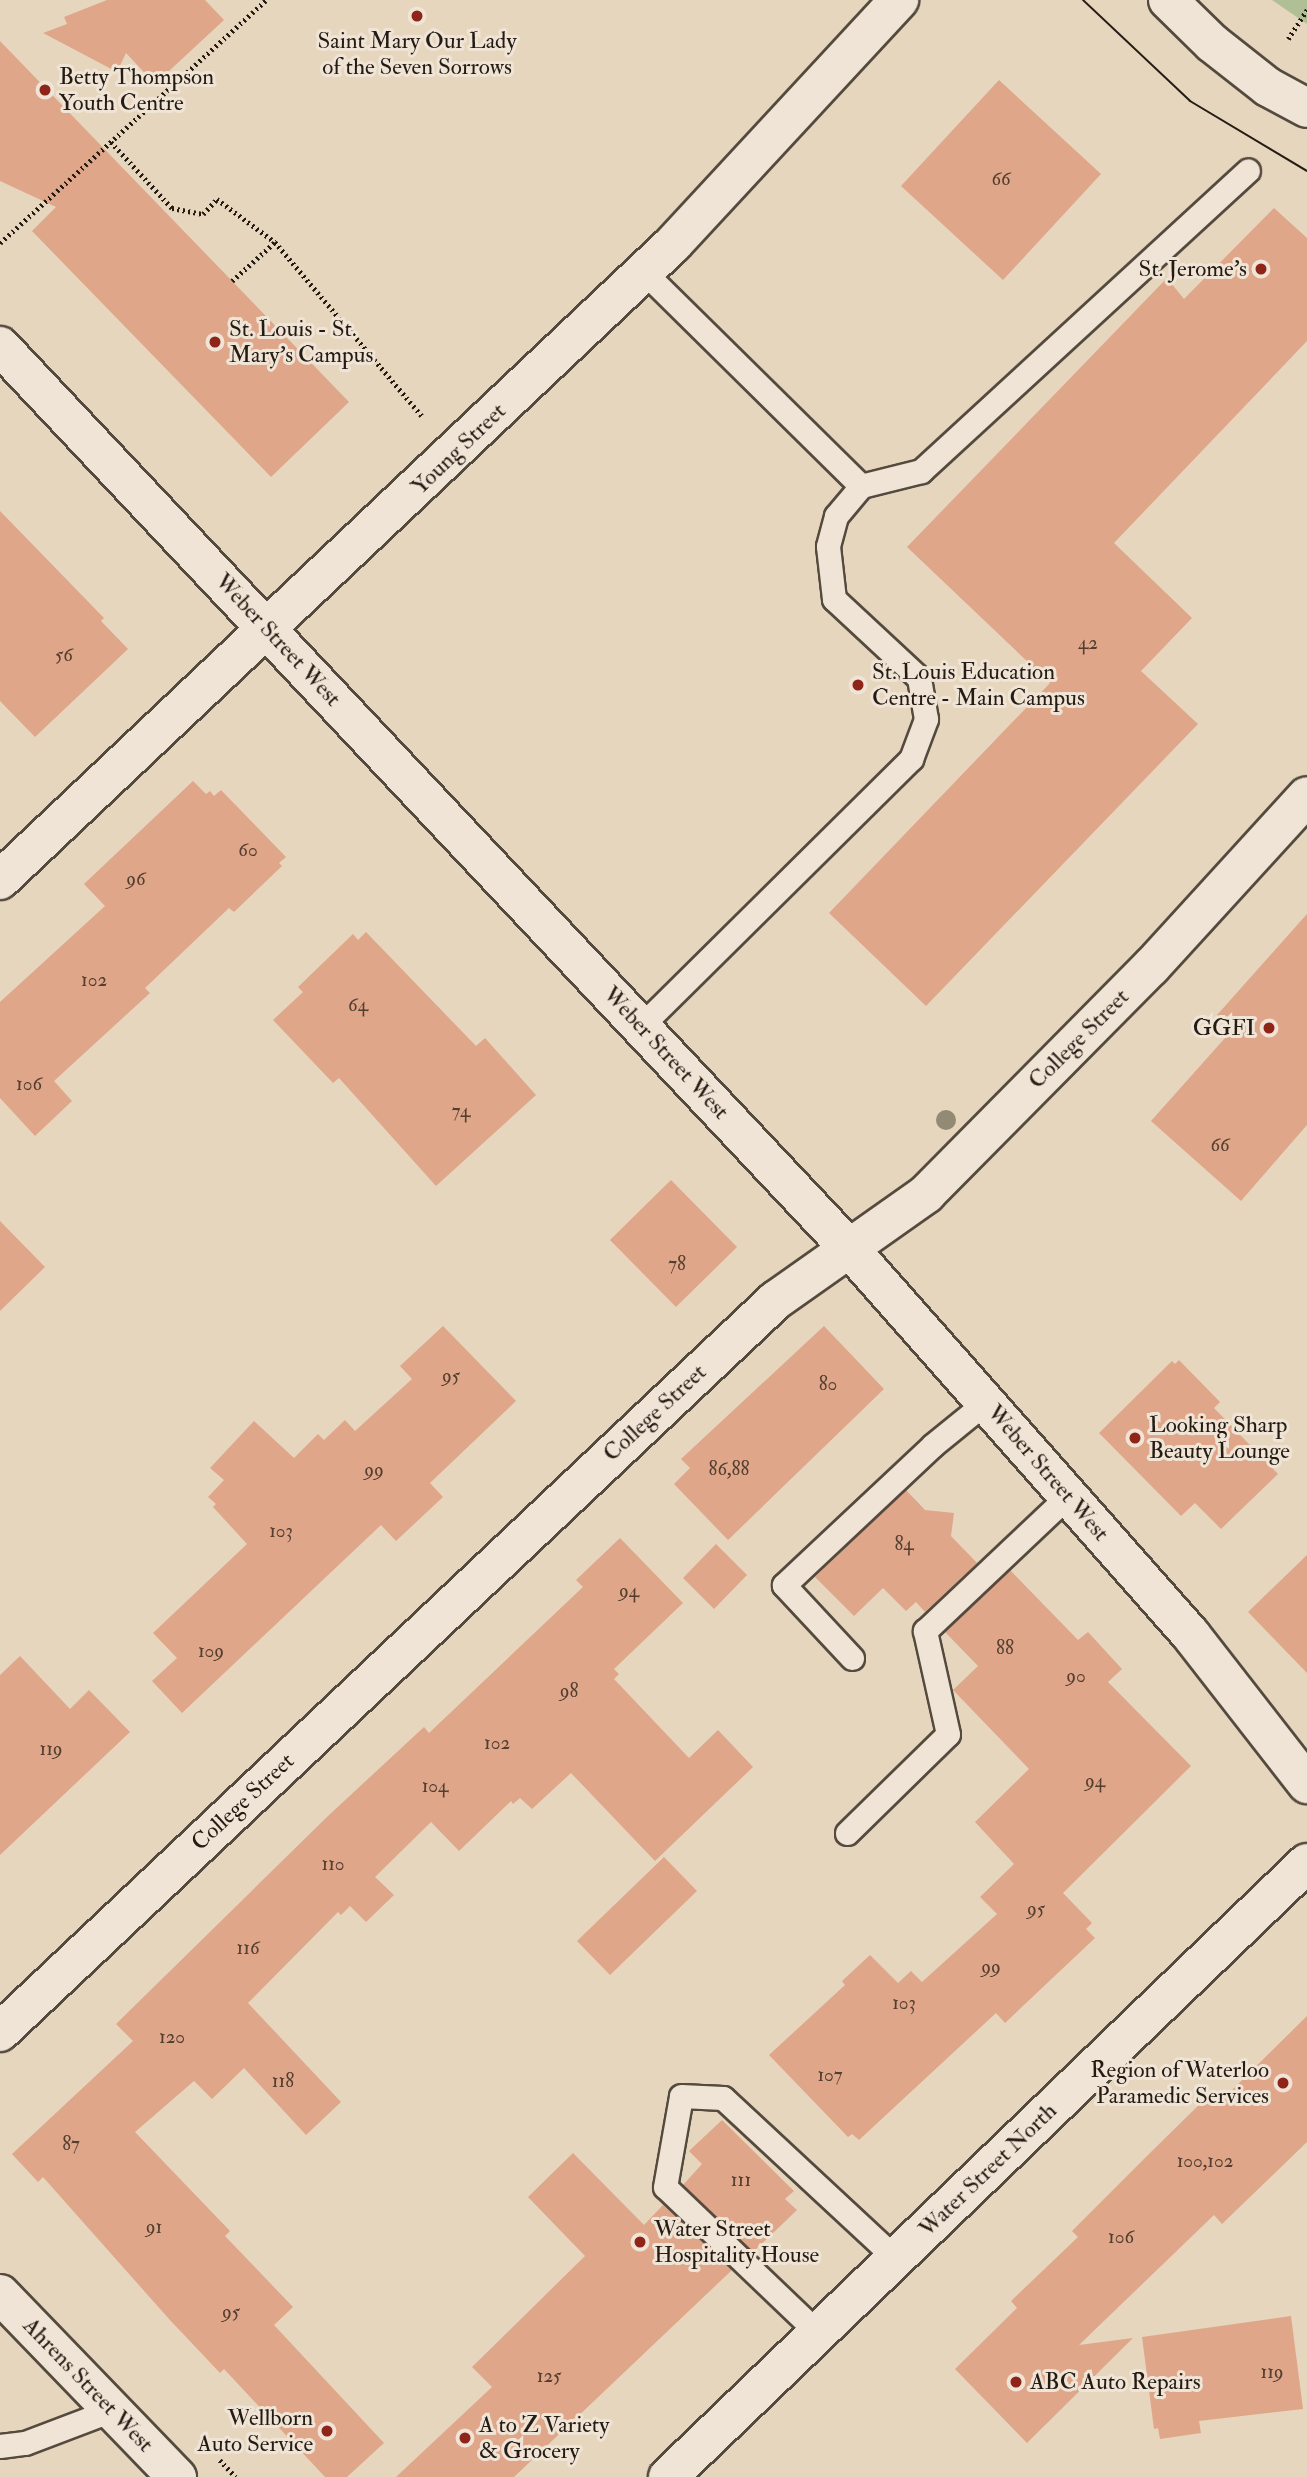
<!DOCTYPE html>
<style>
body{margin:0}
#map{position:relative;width:1307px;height:2477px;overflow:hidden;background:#e6d6be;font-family:"IM FELL Double Pica",serif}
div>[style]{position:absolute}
.green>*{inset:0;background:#b0bf95}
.building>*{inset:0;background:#dfa689}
.path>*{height:4.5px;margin-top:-2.25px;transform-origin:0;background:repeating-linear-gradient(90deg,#241b13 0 2px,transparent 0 5.5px)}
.roads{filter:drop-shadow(2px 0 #544a3e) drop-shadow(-2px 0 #544a3e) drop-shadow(0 2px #544a3e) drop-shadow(0 -2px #544a3e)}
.service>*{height:23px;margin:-11.5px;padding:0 11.5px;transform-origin:11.5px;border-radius:11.5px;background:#efe4d5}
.minor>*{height:38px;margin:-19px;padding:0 19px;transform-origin:19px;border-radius:19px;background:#efe4d5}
.tertiary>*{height:38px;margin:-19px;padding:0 19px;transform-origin:19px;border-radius:19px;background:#efe4d5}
.secondary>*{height:38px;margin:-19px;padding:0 19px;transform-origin:19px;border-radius:19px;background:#efe4d5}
.tram>*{height:2px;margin:-1px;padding:0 1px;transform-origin:1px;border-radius:1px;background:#241b13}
.trees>*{width:20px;height:20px;margin:-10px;border-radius:50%;background:#928a75}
.dots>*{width:19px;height:19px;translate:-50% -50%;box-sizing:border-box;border:4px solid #efe4d5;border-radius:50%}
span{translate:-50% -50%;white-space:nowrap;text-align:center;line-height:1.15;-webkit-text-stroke:6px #efe4d5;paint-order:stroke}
.number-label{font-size:19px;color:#533e30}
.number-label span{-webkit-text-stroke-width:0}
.poi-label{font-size:23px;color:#241b13}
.left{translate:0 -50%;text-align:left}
.right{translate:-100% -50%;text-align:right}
.street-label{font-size:23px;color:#241b13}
</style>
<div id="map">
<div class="green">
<i style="clip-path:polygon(1272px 0,1307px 0,1307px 24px)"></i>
</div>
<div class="building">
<i style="clip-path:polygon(107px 0,205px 0,224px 20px,155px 84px,126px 53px,117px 72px,43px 33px,67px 24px,64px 17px)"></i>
<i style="clip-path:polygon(0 41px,349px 402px,271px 477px,32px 231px,56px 207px,0 181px)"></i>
<i style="clip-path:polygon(999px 80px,1101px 174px,1003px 280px,901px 186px)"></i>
<i style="clip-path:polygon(1274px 208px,1307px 238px,1307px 341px,1114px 543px,1192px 618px,1141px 671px,1198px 724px,926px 1006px,829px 913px,1050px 683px,907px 547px,1167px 278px,1184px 299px)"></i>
<i style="clip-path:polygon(0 511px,104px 618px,101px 621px,128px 649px,35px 737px,0 701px)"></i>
<i style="clip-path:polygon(193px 781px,206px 794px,210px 791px,214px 796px,221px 790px,286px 857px,279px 863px,282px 866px,234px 912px,229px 908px,145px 988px,150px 993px,54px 1081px,72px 1101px,35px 1136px,0 1098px,0 1002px,105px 906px,84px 884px)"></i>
<i style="clip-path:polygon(1307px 914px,1307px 1125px,1241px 1201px,1151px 1121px,1233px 1029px,1217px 1015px)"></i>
<i style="clip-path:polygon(366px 932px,476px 1046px,485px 1038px,536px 1095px,436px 1186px,339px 1078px,333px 1083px,273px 1020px,303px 992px,298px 987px,353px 934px,358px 940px)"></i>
<i style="clip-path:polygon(671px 1180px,737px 1247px,676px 1307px,610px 1240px)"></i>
<i style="clip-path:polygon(0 1221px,45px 1267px,0 1311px)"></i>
<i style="clip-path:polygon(443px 1326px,516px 1401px,430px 1483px,443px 1497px,396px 1541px,381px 1525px,182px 1713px,152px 1681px,177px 1658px,153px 1633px,247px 1544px,213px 1507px,216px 1504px,208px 1497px,224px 1480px,210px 1468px,254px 1421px,294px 1458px,318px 1434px,324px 1440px,345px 1420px,355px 1431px,412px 1379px,400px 1366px)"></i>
<i style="clip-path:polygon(824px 1326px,884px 1389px,728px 1540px,674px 1484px,690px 1468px,681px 1459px)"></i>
<i style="clip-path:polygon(1179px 1360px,1220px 1402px,1214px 1408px,1278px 1474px,1221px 1529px,1195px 1503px,1181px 1516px,1099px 1433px,1172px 1361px,1175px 1364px)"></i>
<i style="clip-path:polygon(906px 1490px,925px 1510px,954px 1513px,951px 1536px,977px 1563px,925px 1612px,916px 1602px,906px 1611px,883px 1588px,854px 1616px,815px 1577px)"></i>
<i style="clip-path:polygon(620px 1538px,683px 1603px,614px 1669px,619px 1674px,614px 1679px,689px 1758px,718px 1730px,753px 1767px,655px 1861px,571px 1773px,532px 1809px,520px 1798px,513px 1804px,511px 1801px,459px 1851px,431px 1822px,375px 1877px,394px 1895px,366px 1922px,350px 1906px,341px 1915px,338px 1912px,248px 2003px,341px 2102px,306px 2135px,244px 2068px,212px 2099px,194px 2081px,135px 2132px,230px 2231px,225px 2236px,293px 2307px,274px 2325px,384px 2443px,347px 2477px,325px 2477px,224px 2369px,220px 2373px,169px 2319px,43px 2177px,38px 2182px,12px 2154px,133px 2041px,116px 2024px,328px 1816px,424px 1727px,429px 1733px,583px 1587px,576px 1580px)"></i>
<i style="clip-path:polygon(716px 1544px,747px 1575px,714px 1609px,683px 1578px)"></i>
<i style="clip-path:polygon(1307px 1555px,1307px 1673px,1248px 1612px)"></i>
<i style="clip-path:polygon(1010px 1570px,1078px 1640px,1088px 1632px,1122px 1669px,1108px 1682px,1191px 1766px,1063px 1893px,1092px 1923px,1086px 1929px,1095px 1938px,1005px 2023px,996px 2013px,859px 2140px,852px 2134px,848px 2137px,769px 2055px,845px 1985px,842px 1981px,870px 1955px,898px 1983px,911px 1971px,922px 1982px,997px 1914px,980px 1897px,1014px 1864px,975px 1822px,1029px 1769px,953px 1690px,978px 1666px,945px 1632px)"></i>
<i style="clip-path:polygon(20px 1656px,70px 1709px,89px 1690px,130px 1732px,0 1855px,0 1675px)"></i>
<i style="clip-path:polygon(664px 1857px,697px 1891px,610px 1975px,577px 1941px)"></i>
<i style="clip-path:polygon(1307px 2016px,1307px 2142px,1222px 2224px,1214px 2215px,1079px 2345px,1133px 2338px,1027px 2443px,955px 2369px,1017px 2308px,1011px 2301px,1078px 2237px,1072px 2231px,1151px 2152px,1209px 2095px,1218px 2104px)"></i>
<i style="clip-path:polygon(722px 2120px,794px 2191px,785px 2199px,797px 2210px,753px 2252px,683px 2185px,702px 2164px,689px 2151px)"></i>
<i style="clip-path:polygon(573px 2153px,644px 2225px,663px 2205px,732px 2270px,514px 2477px,396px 2477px,492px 2387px,472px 2367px,585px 2256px,528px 2197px)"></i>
<i style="clip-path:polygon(1291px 2316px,1303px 2409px,1199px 2421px,1201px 2433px,1160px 2439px,1158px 2428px,1154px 2429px,1142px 2337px)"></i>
</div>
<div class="path">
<i style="left:1288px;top:39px;width:35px;rotate:-57deg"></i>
<i style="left:111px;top:142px;width:90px;rotate:47.3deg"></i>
<i style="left:172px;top:208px;width:32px;rotate:11deg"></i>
<i style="left:203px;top:214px;width:21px;rotate:-47deg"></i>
<i style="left:217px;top:199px;width:72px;rotate:36.6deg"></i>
<i style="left:275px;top:242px;width:229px;rotate:49.8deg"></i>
<i style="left:0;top:243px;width:360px;rotate:-42.4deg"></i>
<i style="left:232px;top:281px;width:58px;rotate:-42.2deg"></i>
<i style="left:220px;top:2460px;width:23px;rotate:47deg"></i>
</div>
<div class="roads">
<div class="service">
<i style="left:644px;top:272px;width:305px;rotate:44.6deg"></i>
<i style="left:641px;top:1026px;width:380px;rotate:-44.7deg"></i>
<i style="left:911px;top:759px;width:43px;rotate:-69.4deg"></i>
<i style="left:926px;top:719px;width:42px;rotate:-99.7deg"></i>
<i style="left:919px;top:678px;width:116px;rotate:-137.1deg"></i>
<i style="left:834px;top:599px;width:53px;rotate:-96.5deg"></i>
<i style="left:828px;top:546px;width:31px;rotate:-75deg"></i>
<i style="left:836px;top:516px;width:39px;rotate:-50deg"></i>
<i style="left:861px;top:486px;width:62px;rotate:-14deg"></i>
<i style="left:921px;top:471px;width:444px;rotate:-42.6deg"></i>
<i style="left:852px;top:1658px;width:100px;rotate:-133deg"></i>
<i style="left:784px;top:1585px;width:204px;rotate:-43.2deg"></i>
<i style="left:933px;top:1445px;width:68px;rotate:-39.1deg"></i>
<i style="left:847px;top:1833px;width:141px;rotate:-44.4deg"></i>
<i style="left:948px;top:1734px;width:106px;rotate:-102.6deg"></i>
<i style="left:925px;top:1631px;width:197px;rotate:-43.4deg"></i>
<i style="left:818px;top:2333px;width:211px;rotate:-136.3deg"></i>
<i style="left:665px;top:2187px;width:92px;rotate:-80deg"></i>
<i style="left:681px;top:2096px;width:42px;rotate:2.7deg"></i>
<i style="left:723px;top:2098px;width:236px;rotate:42.9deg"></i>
<i style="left:0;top:2446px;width:25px;rotate:-7deg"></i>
<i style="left:25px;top:2443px;width:93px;rotate:-20.8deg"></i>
</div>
<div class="minor">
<i style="left:0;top:880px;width:926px;rotate:-43.38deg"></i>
<i style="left:673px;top:244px;width:333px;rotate:-47.2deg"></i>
<i style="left:0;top:2032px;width:1067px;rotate:-43.33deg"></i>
<i style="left:776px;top:1300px;width:184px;rotate:-35.2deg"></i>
<i style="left:926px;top:1194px;width:320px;rotate:-45.3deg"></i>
<i style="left:1151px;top:967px;width:231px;rotate:-47.6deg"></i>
<i style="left:0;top:2294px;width:255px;rotate:46deg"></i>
<i style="left:668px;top:2477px;width:886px;rotate:-43.86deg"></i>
</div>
<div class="tertiary">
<i style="left:1168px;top:0;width:62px;rotate:44.3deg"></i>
<i style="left:1212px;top:43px;width:71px;rotate:38.2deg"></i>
<i style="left:1268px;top:87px;width:44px;rotate:28.3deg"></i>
</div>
<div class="secondary">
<i style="left:0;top:346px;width:1237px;rotate:46.74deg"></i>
<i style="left:848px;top:1247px;width:518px;rotate:48.52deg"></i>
<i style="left:1191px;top:1635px;width:189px;rotate:52.1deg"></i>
</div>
</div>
<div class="tram">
<i style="left:1083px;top:0;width:147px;rotate:43.3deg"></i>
<i style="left:1190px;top:101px;width:136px;rotate:30.9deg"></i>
</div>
<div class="trees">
<i style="left:946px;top:1120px"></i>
</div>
<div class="dots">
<i style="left:417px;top:16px;background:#8f2418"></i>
<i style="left:45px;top:90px;background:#8f2418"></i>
<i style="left:1261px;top:269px;background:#8f2418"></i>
<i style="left:215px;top:342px;background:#8f2418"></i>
<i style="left:858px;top:685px;background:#8f2418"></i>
<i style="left:1269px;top:1028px;background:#8f2418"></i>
<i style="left:1135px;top:1438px;background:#8f2418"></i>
<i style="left:1283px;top:2083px;background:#8f2418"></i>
<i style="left:640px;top:2242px;background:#8f2418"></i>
<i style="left:1016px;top:2382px;background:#8f2418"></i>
<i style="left:327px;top:2431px;background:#8f2418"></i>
<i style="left:465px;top:2438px;background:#8f2418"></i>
</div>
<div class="number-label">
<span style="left:1001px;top:180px">66</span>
<span style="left:1088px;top:644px">42</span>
<span style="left:64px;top:656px">56</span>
<span style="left:248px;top:851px">60</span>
<span style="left:136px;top:880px">96</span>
<span style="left:94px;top:981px">102</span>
<span style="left:358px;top:1006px">64</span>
<span style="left:29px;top:1085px">106</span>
<span style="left:461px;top:1112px">74</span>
<span style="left:1220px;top:1146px">66</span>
<span style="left:677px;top:1265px">78</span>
<span style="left:451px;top:1377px">95</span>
<span style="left:828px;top:1385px">80</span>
<span style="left:729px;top:1470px">86,88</span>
<span style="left:374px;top:1471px">99</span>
<span style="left:281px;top:1532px">103</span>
<span style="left:904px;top:1545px">84</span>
<span style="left:629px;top:1592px">94</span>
<span style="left:1005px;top:1649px">88</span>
<span style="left:211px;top:1652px">109</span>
<span style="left:1076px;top:1677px">90</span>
<span style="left:569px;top:1692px">98</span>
<span style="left:497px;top:1744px">102</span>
<span style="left:51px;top:1750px">119</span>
<span style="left:1095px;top:1782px">94</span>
<span style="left:435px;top:1787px">104</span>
<span style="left:333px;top:1865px">110</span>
<span style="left:1036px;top:1910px">95</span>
<span style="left:248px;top:1949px">116</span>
<span style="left:991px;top:1968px">99</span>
<span style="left:904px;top:2004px">103</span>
<span style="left:172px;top:2038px">120</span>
<span style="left:830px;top:2076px">107</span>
<span style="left:283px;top:2082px">118</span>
<span style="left:71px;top:2145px">87</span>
<span style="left:1205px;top:2162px">100,102</span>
<span style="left:741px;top:2181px">111</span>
<span style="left:154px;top:2228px">91</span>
<span style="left:1121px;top:2238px">106</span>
<span style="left:231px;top:2313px">95</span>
<span style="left:1272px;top:2373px">119</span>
<span style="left:549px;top:2377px">125</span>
</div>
<div class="poi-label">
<span style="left:417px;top:54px">Saint Mary Our Lady<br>of the Seven Sorrows</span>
<span class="left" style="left:59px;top:90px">Betty Thompson<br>Youth Centre</span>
<span class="right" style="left:1247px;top:269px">St. Jerome's</span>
<span class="left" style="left:229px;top:342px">St. Louis - St.<br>Mary's Campus</span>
<span class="left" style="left:872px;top:685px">St. Louis Education<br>Centre - Main Campus</span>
<span class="right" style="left:1255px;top:1028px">GGFI</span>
<span class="left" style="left:1149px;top:1438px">Looking Sharp<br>Beauty Lounge</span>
<span class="right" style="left:1269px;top:2083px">Region of Waterloo<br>Paramedic Services</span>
<span class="left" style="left:654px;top:2242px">Water Street<br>Hospitality House</span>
<span class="left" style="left:1030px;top:2382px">ABC Auto Repairs</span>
<span class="right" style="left:313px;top:2431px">Wellborn<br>Auto Service</span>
<span class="left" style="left:479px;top:2438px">A to Z Variety<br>&amp; Grocery</span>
</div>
<div class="street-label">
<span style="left:459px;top:449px;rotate:-44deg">Young Street</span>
<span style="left:278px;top:640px;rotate:47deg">Weber Street West</span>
<span style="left:1079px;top:1039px;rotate:-45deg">College Street</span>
<span style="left:666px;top:1053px;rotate:47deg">Weber Street West</span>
<span style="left:655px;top:1413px;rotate:-43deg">College Street</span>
<span style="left:1048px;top:1473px;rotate:49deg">Weber Street West</span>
<span style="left:243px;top:1802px;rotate:-43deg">College Street</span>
<span style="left:988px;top:2170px;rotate:-44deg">Water Street North</span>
<span style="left:88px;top:2385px;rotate:46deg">Ahrens Street West</span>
</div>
</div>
